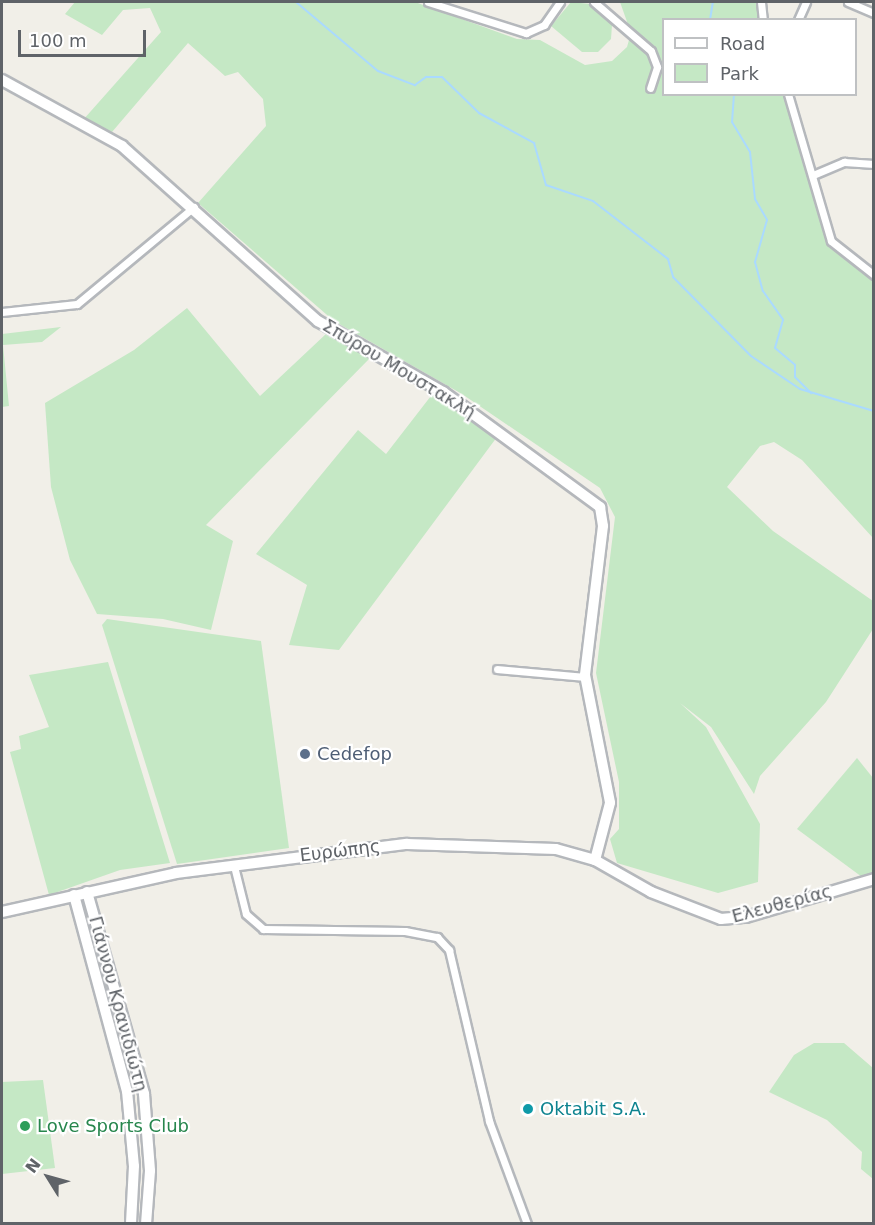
<!DOCTYPE html>
<meta charset="utf-8">
<style>
body{margin:0}
#map{position:relative;width:875px;height:1225px;overflow:hidden;background:#f1efe8;font-family:"DejaVu Sans",sans-serif}
div>[style]{position:absolute}
.green>*{inset:0;background:#c5e8c5}
.stream>*{height:2px;margin:-1px;padding:0 1px;transform-origin:1px;border-radius:1px;background:#aadaff}
.roads{filter:drop-shadow(2px 0 #b5b8bc) drop-shadow(-2px 0 #b5b8bc) drop-shadow(0 2px #b5b8bc) drop-shadow(0 -2px #b5b8bc)}
.street>*{height:7px;margin:-3.5px;padding:0 3.5px;transform-origin:3.5px;border-radius:3.5px;background:#fff}
.secondary>*{height:10px;margin:-5px;padding:0 5px;transform-origin:5px;border-radius:5px;background:#fff}
.dots>*{width:16px;height:16px;translate:-50% -50%;box-sizing:border-box;border:3px solid #fff;border-radius:50%}
span{translate:-50% -50%;white-space:nowrap;text-align:center;line-height:1.15;-webkit-text-stroke:4.5px #fff;paint-order:stroke}
.street-label{font-size:18px;color:#5f6368}
.service-label{font-size:18px;color:#4e5e75}
.left{translate:0 -50%;text-align:left}
.culture-label{font-size:18px;color:#0d838f}
.leisure-label{font-size:18px;color:#27864d}
.frame{position:absolute;inset:0;border:3px solid #5f6368;pointer-events:none}
.legend{position:absolute;left:662px;top:18px;width:195px;height:78px;box-sizing:border-box;background:#fff;border:2px solid #bfc1c3;margin:0;padding:8px 10px;list-style:none;font-size:18px;color:#5f6368}
.legend li{display:flex;align-items:center;gap:12px;height:30px}
.legend b{width:30px;border:2px solid #bfc1c3}
.north{position:absolute;left:18px;top:1147px;width:60px;height:60px;-webkit-text-stroke:4px #fff;paint-order:stroke;rotate:307deg;font-size:16px;font-weight:700;line-height:24px;text-align:center;color:#5f6368}
.north::after{content:'';display:block;margin:auto;width:21px;height:27px;background:#5f6368;clip-path:polygon(50% 0,100% 100%,50% 72%,0 100%)}
.scale{position:absolute;left:18px;top:30px;width:128px;height:27px;box-sizing:border-box;border:3px solid #5f6368;border-top:0;padding-left:8px;font-size:18px;line-height:21px;white-space:nowrap;color:#5f6368;-webkit-text-stroke:4px #fff;paint-order:stroke}
</style>
<div id="map">
<div class="green">
<i style="clip-path:polygon(75px 2px,415px 2px,517px 39px,540px 40px,585px 65px,612px 61px,627px 47px,631px 33px,620px 2px,757px 2px,758px 19px,664px 20px,664px 94px,785px 95px,824px 234px,832px 248px,874px 277px,873px 538px,802px 460px,774px 442px,760px 446px,727px 487px,773px 531px,873px 601px,873px 629px,826px 702px,760px 776px,754px 794px,711px 727px,680px 703px,706px 727px,760px 824px,758px 882px,718px 893px,617px 863px,610px 839px,619px 829px,619px 782px,596px 673px,615px 517px,600px 488px,462px 394px,334px 321px,198px 203px,266px 126px,263px 99px,238px 72px,225px 76px,188px 43px,112px 132px,83px 120px,161px 32px,150px 8px,123px 10px,102px 35px,65px 14px)"></i>
<i style="clip-path:polygon(571px 2px,590px 4px,612px 25px,611px 39px,598px 52px,582px 52px,551px 26px)"></i>
<i style="clip-path:polygon(187px 308px,260px 396px,327px 333px,370px 358px,206px 525px,233px 541px,211px 630px,163px 619px,97px 614px,70px 560px,51px 487px,45px 403px,134px 350px)"></i>
<i style="clip-path:polygon(61px 327px,42px 342px,3px 345px,9px 406px,2px 407px,2px 334px)"></i>
<i style="clip-path:polygon(434px 392px,497px 437px,339px 650px,289px 645px,307px 585px,256px 554px,358px 430px,386px 454px)"></i>
<i style="clip-path:polygon(107px 619px,261px 641px,289px 848px,177px 864px,102px 625px)"></i>
<i style="clip-path:polygon(108px 662px,170px 863px,120px 870px,49px 895px,10px 752px,21px 749px,19px 736px,49px 727px,29px 675px)"></i>
<i style="clip-path:polygon(857px 758px,873px 778px,873px 875px,862px 877px,797px 829px)"></i>
<i style="clip-path:polygon(814px 1043px,844px 1043px,873px 1068px,873px 1179px,861px 1169px,862px 1152px,827px 1120px,769px 1092px,794px 1055px)"></i>
<i style="clip-path:polygon(43px 1080px,55px 1168px,2px 1174px,2px 1082px)"></i>
</div>
<div class="stream">
<i style="left:296px;top:2px;width:107px;rotate:40.1deg"></i>
<i style="left:378px;top:71px;width:40px;rotate:21deg"></i>
<i style="left:415px;top:85px;width:14px;rotate:-36deg"></i>
<i style="left:426px;top:77px;width:16px"></i>
<i style="left:442px;top:77px;width:52px;rotate:44.2deg"></i>
<i style="left:479px;top:113px;width:63px;rotate:28.6deg"></i>
<i style="left:534px;top:143px;width:44px;rotate:74.1deg"></i>
<i style="left:546px;top:185px;width:50px;rotate:18.8deg"></i>
<i style="left:593px;top:201px;width:95px;rotate:37.7deg"></i>
<i style="left:668px;top:259px;width:19px;rotate:74deg"></i>
<i style="left:673px;top:277px;width:111px;rotate:45.4deg"></i>
<i style="left:751px;top:356px;width:59px;rotate:34deg"></i>
<i style="left:800px;top:389px;width:77px;rotate:16.6deg"></i>
<i style="left:710px;top:20px;width:18px;rotate:-81deg"></i>
<i style="left:734px;top:94px;width:28px;rotate:94deg"></i>
<i style="left:732px;top:122px;width:35px;rotate:59deg"></i>
<i style="left:750px;top:152px;width:47px;rotate:83.9deg"></i>
<i style="left:755px;top:199px;width:24px;rotate:60deg"></i>
<i style="left:767px;top:220px;width:44px;rotate:105.9deg"></i>
<i style="left:755px;top:262px;width:30px;rotate:75deg"></i>
<i style="left:763px;top:291px;width:35px;rotate:55deg"></i>
<i style="left:783px;top:320px;width:29px;rotate:106deg"></i>
<i style="left:775px;top:348px;width:26px;rotate:40deg"></i>
<i style="left:795px;top:365px;width:12px;rotate:90deg"></i>
<i style="left:795px;top:377px;width:23px;rotate:45deg"></i>
</div>
<div class="roads">
<div class="street">
<i style="left:428px;top:2px;width:103px;rotate:17.6deg"></i>
<i style="left:526px;top:33px;width:20px;rotate:-24deg"></i>
<i style="left:544px;top:25px;width:28px;rotate:-55deg"></i>
<i style="left:594px;top:2px;width:75px;rotate:40.7deg"></i>
<i style="left:651px;top:51px;width:17px;rotate:69deg"></i>
<i style="left:657px;top:67px;width:22px;rotate:108deg"></i>
<i style="left:761px;top:2px;width:18px;rotate:84deg"></i>
<i style="left:848px;top:2px;width:28px;rotate:23deg"></i>
<i style="left:798px;top:20px;width:20px;rotate:-66deg"></i>
<i style="left:788px;top:94px;width:153px;rotate:73.7deg"></i>
<i style="left:831px;top:241px;width:55px;rotate:38.3deg"></i>
<i style="left:813px;top:175px;width:34px;rotate:-23deg"></i>
<i style="left:844px;top:162px;width:30px;rotate:4deg"></i>
<i style="left:2px;top:312px;width:75px;rotate:-6.1deg"></i>
<i style="left:77px;top:304px;width:152px;rotate:-39.7deg"></i>
<i style="left:497px;top:669px;width:88px;rotate:5.2deg"></i>
<i style="left:234px;top:866px;width:49px;rotate:76deg"></i>
<i style="left:246px;top:914px;width:23px;rotate:41deg"></i>
<i style="left:263px;top:929px;width:142px;rotate:0.8deg"></i>
<i style="left:405px;top:931px;width:33px;rotate:11deg"></i>
<i style="left:437px;top:937px;width:18px;rotate:47deg"></i>
<i style="left:449px;top:950px;width:176px;rotate:76.8deg"></i>
<i style="left:489px;top:1121px;width:110px;rotate:69.7deg"></i>
</div>
<div class="secondary">
<i style="left:2px;top:80px;width:137px;rotate:28.8deg"></i>
<i style="left:122px;top:146px;width:263px;rotate:41.8deg"></i>
<i style="left:318px;top:321px;width:144px;rotate:29.6deg"></i>
<i style="left:443px;top:392px;width:195px;rotate:36.2deg"></i>
<i style="left:600px;top:507px;width:19px;rotate:81deg"></i>
<i style="left:603px;top:526px;width:150px;rotate:96.9deg"></i>
<i style="left:585px;top:675px;width:130px;rotate:78.9deg"></i>
<i style="left:610px;top:803px;width:59px;rotate:104.7deg"></i>
<i style="left:87px;top:892px;width:210px;rotate:74.2deg"></i>
<i style="left:144px;top:1094px;width:77px;rotate:85.5deg"></i>
<i style="left:150px;top:1171px;width:53px;rotate:94.3deg"></i>
<i style="left:74px;top:895px;width:203px;rotate:74.9deg"></i>
<i style="left:127px;top:1091px;width:75px;rotate:84.7deg"></i>
<i style="left:134px;top:1166px;width:58px;rotate:93deg"></i>
<i style="left:2px;top:912px;width:178px;rotate:-12.6deg"></i>
<i style="left:176px;top:873px;width:233px;rotate:-7.2deg"></i>
<i style="left:407px;top:844px;width:149px;rotate:1.9deg"></i>
<i style="left:556px;top:849px;width:41px;rotate:15.8deg"></i>
<i style="left:595px;top:860px;width:64px;rotate:29.7deg"></i>
<i style="left:651px;top:892px;width:75px;rotate:21.1deg"></i>
<i style="left:721px;top:919px;width:25px;rotate:-5deg"></i>
<i style="left:746px;top:917px;width:134px;rotate:-16.5deg"></i>
</div>
</div>
<div class="dots">
<i style="left:305px;top:754px;background:#5c6f8a"></i>
<i style="left:528px;top:1109px;background:#0f9aa8"></i>
<i style="left:25px;top:1126px;background:#2e9e5b"></i>
</div>
<div class="street-label">
<span style="left:399px;top:369px;rotate:31deg">Σπύρου Μουστακλή</span>
<span style="left:340px;top:851px;rotate:-7deg">Ευρώπης</span>
<span style="left:782px;top:904px;rotate:-15deg">Ελευθερίας</span>
<span style="left:118px;top:1004px;rotate:75deg">Γιάννου Κρανιδιώτη</span>
</div>
<div class="service-label">
<span class="left" style="left:317px;top:754px">Cedefop</span>
</div>
<div class="culture-label">
<span class="left" style="left:540px;top:1109px">Oktabit S.A.</span>
</div>
<div class="leisure-label">
<span class="left" style="left:37px;top:1126px">Love Sports Club</span>
</div>
<div class="frame"></div>
<ul class="legend">
<li><b style="height:8px;background:#fff"></b>Road</li>
<li><b style="height:16px;background:#c5e8c5"></b>Park</li>
</ul>
<div class="north">N</div>
<div class="scale">100 m</div>
</div>
